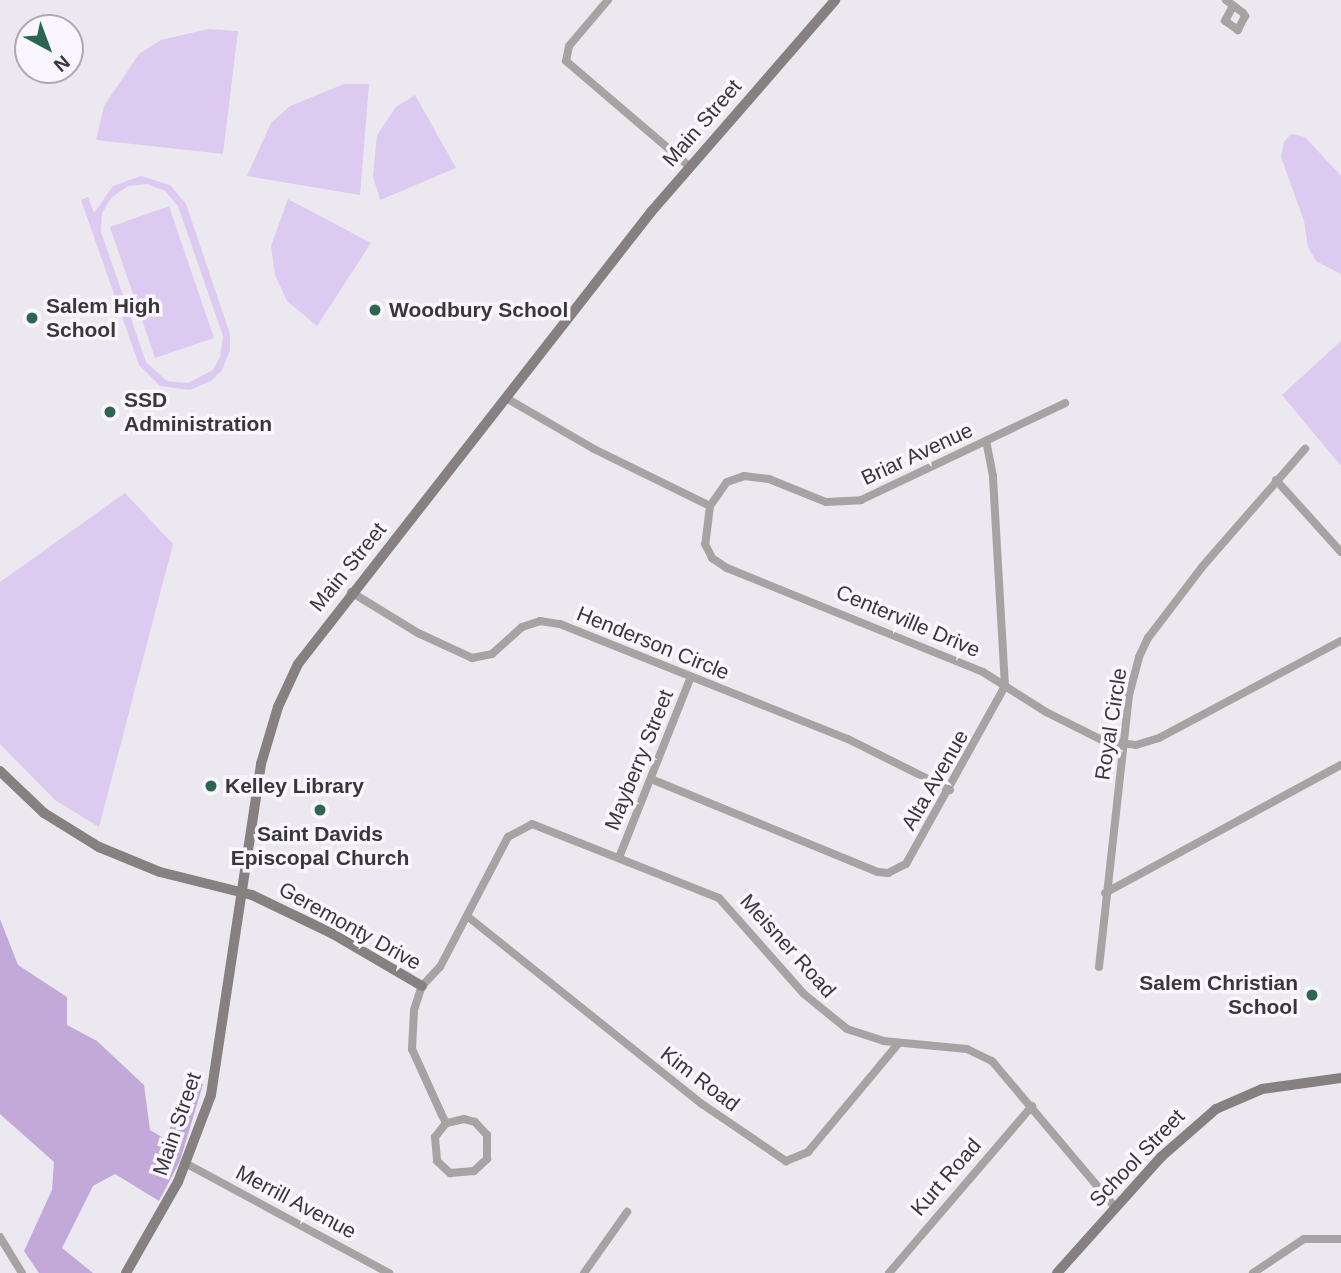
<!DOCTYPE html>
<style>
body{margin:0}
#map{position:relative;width:1341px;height:1273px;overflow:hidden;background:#ece8ef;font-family:Arial,sans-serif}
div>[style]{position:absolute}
.green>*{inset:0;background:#ddcaf0}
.forest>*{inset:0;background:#c2a9da}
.street>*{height:8px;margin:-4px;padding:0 4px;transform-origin:4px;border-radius:4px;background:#a7a3a2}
.secondary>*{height:10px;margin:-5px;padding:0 5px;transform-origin:5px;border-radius:5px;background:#868180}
.dots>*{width:19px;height:19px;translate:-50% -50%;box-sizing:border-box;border:4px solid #f9f6fd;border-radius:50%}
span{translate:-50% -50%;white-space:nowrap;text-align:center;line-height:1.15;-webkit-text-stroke:7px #f9f6fd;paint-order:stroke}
.street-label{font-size:21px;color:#38373a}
.poi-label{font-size:21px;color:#38373a;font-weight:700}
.left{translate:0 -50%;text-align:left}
.right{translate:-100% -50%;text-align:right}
.north{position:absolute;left:14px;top:14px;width:70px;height:70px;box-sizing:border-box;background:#f9f6fd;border:2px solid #acaaaf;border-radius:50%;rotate:139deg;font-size:19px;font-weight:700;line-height:28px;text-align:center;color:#38373a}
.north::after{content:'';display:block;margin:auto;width:24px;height:32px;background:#2d664f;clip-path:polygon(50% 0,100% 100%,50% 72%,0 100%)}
</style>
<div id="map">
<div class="green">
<i style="clip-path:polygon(208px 29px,238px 31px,223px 154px,96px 140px,104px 106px,139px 54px,161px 40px)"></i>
<i style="clip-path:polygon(344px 84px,369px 84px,360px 195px,247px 176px,271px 123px,290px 106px)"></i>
<i style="clip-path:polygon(415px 95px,456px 168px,380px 200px,373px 176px,377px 135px,396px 107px)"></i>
<i style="clip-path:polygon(1291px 134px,1305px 137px,1341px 176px,1341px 274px,1316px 261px,1308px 247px,1304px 221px,1281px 157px,1284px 142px)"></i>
<i style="clip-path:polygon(evenodd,141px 176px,170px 185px,186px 204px,230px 334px,230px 350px,222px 370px,211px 381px,190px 390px,160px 386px,139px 365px,81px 200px,88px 197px,94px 213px,113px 186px,141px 176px,147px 184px,165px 191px,178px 206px,223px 336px,220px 357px,213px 370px,188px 383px,167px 381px,146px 362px,101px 232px,102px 213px,112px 197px,128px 186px,147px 184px)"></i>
<i style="clip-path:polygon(288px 199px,371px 243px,317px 326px,287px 301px,275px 275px,271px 246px)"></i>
<i style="clip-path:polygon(169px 206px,214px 338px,155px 358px,110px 227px)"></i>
<i style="clip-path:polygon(1341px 341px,1341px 466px,1282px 395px)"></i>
<i style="clip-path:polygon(125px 493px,173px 544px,99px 827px,55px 800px,0 744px,0 582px)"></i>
</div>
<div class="forest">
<i style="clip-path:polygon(0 919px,18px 965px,67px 997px,67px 1025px,97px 1041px,144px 1085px,150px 1130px,165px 1139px,191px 1081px,203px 1084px,180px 1161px,159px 1201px,115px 1174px,93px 1186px,62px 1248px,93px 1273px,39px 1273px,24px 1251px,52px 1190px,54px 1162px,0 1114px)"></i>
</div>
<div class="street">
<i style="left:608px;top:0;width:60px;rotate:130.3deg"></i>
<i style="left:569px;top:46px;width:15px;rotate:101deg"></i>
<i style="left:566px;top:61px;width:163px;rotate:40.5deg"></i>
<i style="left:1226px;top:0;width:21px;rotate:37deg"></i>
<i style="left:1243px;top:13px;width:4px;rotate:56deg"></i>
<i style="left:1245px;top:16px;width:16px;rotate:117deg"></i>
<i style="left:1238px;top:30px;width:16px;rotate:-145deg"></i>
<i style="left:1225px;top:21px;width:17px;rotate:-62deg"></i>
<i style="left:506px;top:398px;width:102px;rotate:30.1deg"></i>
<i style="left:594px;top:449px;width:129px;rotate:26.2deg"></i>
<i style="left:710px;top:506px;width:38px;rotate:97deg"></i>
<i style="left:705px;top:544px;width:16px;rotate:63deg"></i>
<i style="left:712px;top:558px;width:18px;rotate:34deg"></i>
<i style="left:727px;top:568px;width:276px;rotate:22.1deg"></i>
<i style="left:983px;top:672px;width:75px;rotate:32.4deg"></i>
<i style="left:1046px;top:712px;width:65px;rotate:26.6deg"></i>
<i style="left:1104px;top:741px;width:32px;rotate:7deg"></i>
<i style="left:1136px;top:745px;width:24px;rotate:-17deg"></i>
<i style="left:1159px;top:738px;width:206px;rotate:-28.1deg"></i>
<i style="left:1276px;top:480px;width:97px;rotate:47.9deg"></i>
<i style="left:710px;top:506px;width:29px;rotate:-55deg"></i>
<i style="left:727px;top:482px;width:18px;rotate:-19deg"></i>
<i style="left:744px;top:476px;width:25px;rotate:7deg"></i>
<i style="left:769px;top:479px;width:61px;rotate:22deg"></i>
<i style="left:826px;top:502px;width:35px;rotate:-3deg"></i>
<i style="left:861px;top:500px;width:226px;rotate:-25.4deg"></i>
<i style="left:351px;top:592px;width:79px;rotate:31.5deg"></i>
<i style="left:418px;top:633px;width:60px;rotate:24.8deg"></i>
<i style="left:472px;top:658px;width:20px;rotate:-11deg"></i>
<i style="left:492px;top:654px;width:40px;rotate:-42deg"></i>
<i style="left:522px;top:627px;width:19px;rotate:-18deg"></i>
<i style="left:540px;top:621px;width:20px;rotate:9deg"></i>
<i style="left:560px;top:624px;width:310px;rotate:21.8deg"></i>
<i style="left:848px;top:739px;width:114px;rotate:26.6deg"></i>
<i style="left:651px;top:779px;width:245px;rotate:22.3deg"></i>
<i style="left:878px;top:872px;width:10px;rotate:6deg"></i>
<i style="left:888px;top:873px;width:20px;rotate:-27deg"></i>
<i style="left:906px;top:864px;width:204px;rotate:-60.9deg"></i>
<i style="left:1005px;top:686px;width:210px;rotate:-93.3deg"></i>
<i style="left:993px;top:476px;width:36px;rotate:-101deg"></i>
<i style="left:620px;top:855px;width:192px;rotate:-68.3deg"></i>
<i style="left:1105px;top:893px;width:268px;rotate:-28.5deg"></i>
<i style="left:467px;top:916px;width:301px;rotate:38.7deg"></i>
<i style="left:702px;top:1104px;width:102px;rotate:34.2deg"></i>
<i style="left:786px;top:1161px;width:24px;rotate:-22deg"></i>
<i style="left:808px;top:1152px;width:141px;rotate:-50.2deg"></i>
<i style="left:1099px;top:967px;width:274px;rotate:-83.7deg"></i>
<i style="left:1129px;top:695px;width:39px;rotate:-75deg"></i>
<i style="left:1139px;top:657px;width:21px;rotate:-65deg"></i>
<i style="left:1148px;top:638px;width:89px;rotate:-52.7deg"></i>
<i style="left:1202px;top:567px;width:157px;rotate:-48.9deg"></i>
<i style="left:446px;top:1123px;width:18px;rotate:128deg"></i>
<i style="left:435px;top:1137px;width:24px;rotate:85deg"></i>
<i style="left:437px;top:1161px;width:18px;rotate:43deg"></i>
<i style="left:450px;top:1173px;width:24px;rotate:-5deg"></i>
<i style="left:474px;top:1171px;width:18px;rotate:-43deg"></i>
<i style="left:487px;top:1159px;width:24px;rotate:-90deg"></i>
<i style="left:487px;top:1135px;width:18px;rotate:-133deg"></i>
<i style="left:475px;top:1122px;width:11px;rotate:-165deg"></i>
<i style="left:464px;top:1119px;width:18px;rotate:167deg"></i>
<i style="left:446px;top:1123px;width:11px;rotate:-117deg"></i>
<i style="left:441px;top:1113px;width:70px;rotate:-114.4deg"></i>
<i style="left:412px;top:1049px;width:39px;rotate:-87deg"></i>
<i style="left:414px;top:1010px;width:25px;rotate:-72deg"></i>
<i style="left:422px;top:986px;width:26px;rotate:-47deg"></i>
<i style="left:440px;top:967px;width:147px;rotate:-62.4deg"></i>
<i style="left:508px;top:837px;width:27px;rotate:-28deg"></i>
<i style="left:532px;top:824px;width:201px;rotate:21.6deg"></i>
<i style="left:719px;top:898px;width:128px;rotate:48.5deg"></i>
<i style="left:804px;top:994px;width:55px;rotate:39.1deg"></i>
<i style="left:847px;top:1029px;width:38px;rotate:18deg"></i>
<i style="left:883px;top:1041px;width:84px;rotate:5.4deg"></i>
<i style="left:967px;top:1049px;width:28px;rotate:26deg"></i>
<i style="left:992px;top:1061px;width:191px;rotate:49.9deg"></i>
<i style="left:187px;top:1164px;width:230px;rotate:28.4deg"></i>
<i style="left:0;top:1237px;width:42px;rotate:58.6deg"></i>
<i style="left:584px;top:1273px;width:75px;rotate:-54.8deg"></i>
<i style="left:889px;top:1273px;width:220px;rotate:-49.4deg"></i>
<i style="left:1253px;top:1273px;width:61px;rotate:-33.7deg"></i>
<i style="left:1304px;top:1239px;width:37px"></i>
</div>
<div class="secondary">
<i style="left:0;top:771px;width:61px;rotate:43.7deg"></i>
<i style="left:44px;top:813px;width:65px;rotate:31.7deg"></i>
<i style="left:99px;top:847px;width:66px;rotate:22.3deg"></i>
<i style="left:160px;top:872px;width:95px;rotate:14deg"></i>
<i style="left:252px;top:895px;width:90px;rotate:25.7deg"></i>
<i style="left:333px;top:934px;width:103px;rotate:30.3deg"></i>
<i style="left:126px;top:1273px;width:105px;rotate:-60.3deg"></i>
<i style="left:178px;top:1182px;width:93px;rotate:-69.2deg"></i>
<i style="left:211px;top:1095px;width:335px;rotate:-81.4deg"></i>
<i style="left:261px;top:764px;width:59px;rotate:-73.4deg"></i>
<i style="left:278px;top:707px;width:47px;rotate:-65.1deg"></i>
<i style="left:298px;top:664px;width:574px;rotate:-52.01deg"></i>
<i style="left:651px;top:212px;width:281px;rotate:-49deg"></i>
<i style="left:1057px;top:1273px;width:156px;rotate:-48.1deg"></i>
<i style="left:1161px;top:1157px;width:73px;rotate:-41.1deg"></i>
<i style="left:1216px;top:1109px;width:50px;rotate:-23.5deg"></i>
<i style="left:1262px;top:1089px;width:80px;rotate:-7.9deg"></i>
</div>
<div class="dots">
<i style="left:375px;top:310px;background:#2d664f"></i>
<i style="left:32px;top:318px;background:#2d664f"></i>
<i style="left:110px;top:412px;background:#2d664f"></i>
<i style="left:211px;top:786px;background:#2d664f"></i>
<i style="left:320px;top:810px;background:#2d664f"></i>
<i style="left:1312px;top:995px;background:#2d664f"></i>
</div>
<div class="street-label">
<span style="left:702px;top:123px;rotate:-49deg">Main Street</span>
<span style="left:917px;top:454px;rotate:-25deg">Briar Avenue</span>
<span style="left:348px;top:567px;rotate:-51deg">Main Street</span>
<span style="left:908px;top:621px;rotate:23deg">Centerville Drive</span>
<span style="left:653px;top:643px;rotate:22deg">Henderson Circle</span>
<span style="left:1111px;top:724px;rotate:-81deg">Royal Circle</span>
<span style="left:639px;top:760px;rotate:-68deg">Mayberry Street</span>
<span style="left:935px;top:780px;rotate:-60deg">Alta Avenue</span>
<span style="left:350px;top:926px;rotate:29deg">Geremonty Drive</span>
<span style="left:788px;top:946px;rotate:48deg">Meisner Road</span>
<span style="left:700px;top:1079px;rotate:37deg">Kim Road</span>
<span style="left:177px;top:1124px;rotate:-71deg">Main Street</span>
<span style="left:1137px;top:1158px;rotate:-46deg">School Street</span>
<span style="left:946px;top:1177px;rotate:-49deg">Kurt Road</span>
<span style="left:296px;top:1202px;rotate:28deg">Merrill Avenue</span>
</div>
<div class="poi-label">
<span class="left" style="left:46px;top:318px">Salem High<br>School</span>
<span class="left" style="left:389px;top:310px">Woodbury School</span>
<span class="left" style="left:124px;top:412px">SSD<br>Administration</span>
<span class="left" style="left:225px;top:786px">Kelley Library</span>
<span style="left:320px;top:846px">Saint Davids<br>Episcopal Church</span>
<span class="right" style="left:1298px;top:995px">Salem Christian<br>School</span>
</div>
<div class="north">N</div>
</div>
